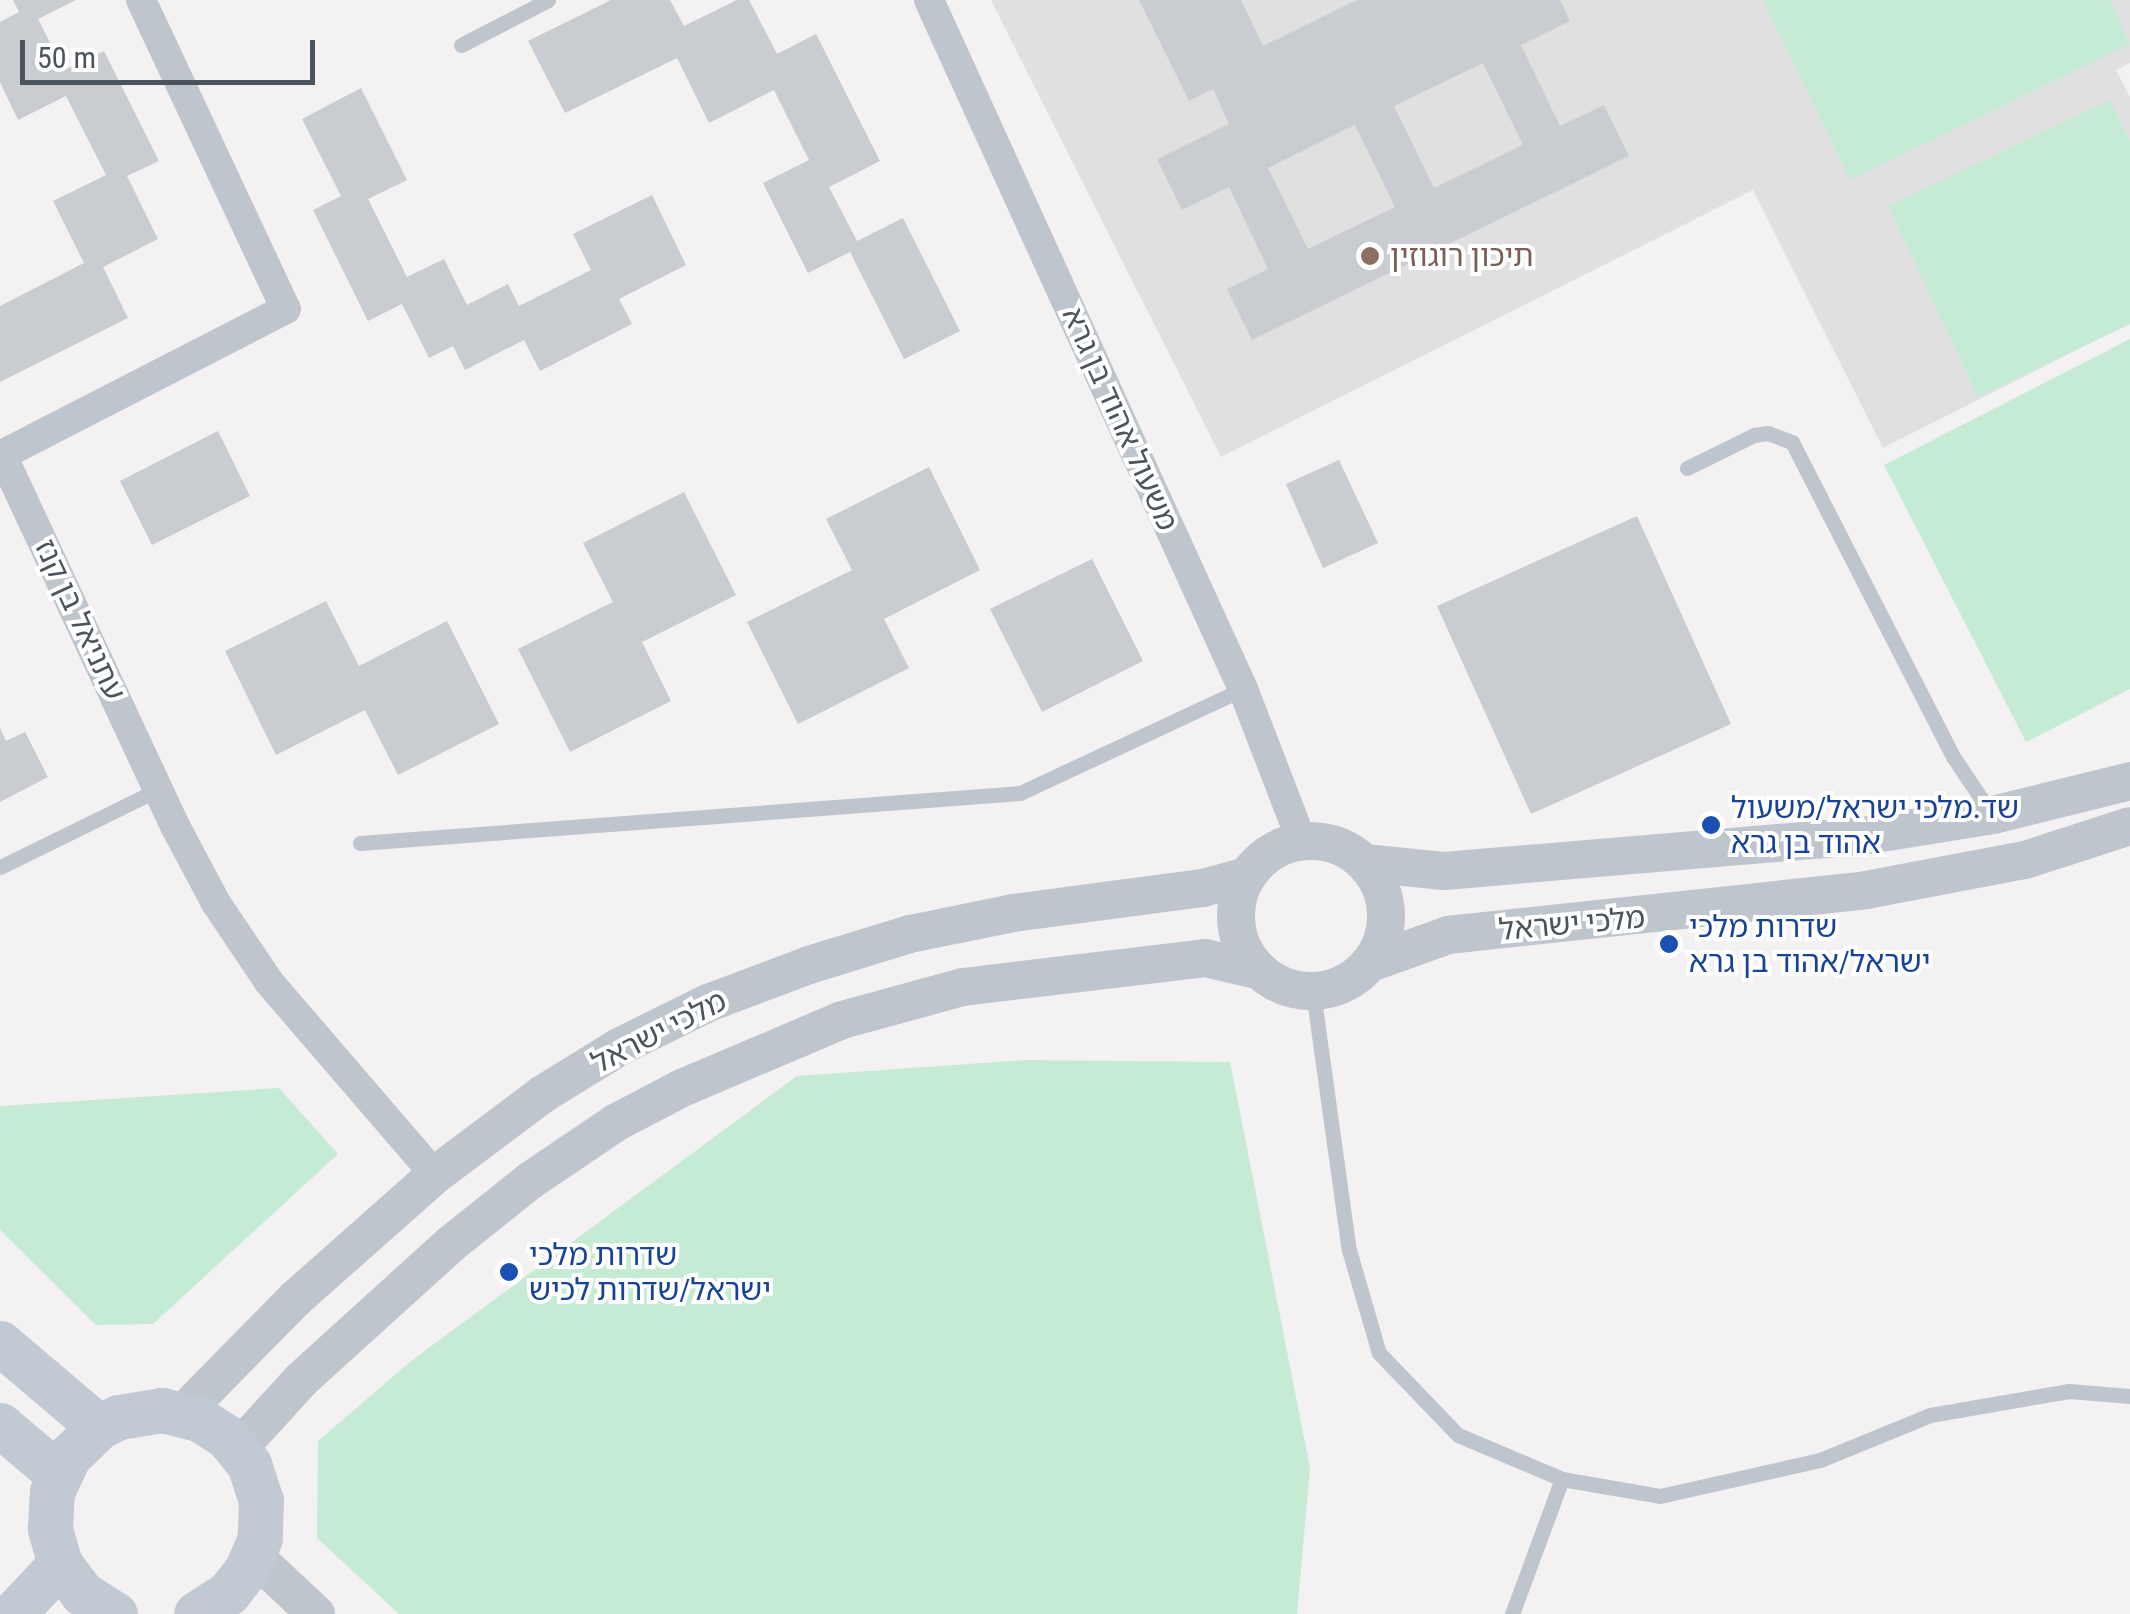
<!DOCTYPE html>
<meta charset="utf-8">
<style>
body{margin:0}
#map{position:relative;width:2130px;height:1614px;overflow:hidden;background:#f3f1f1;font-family:"Roboto Condensed","Noto Sans Hebrew",sans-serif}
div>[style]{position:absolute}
.education>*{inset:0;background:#e1e0e1}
.green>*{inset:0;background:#c6ebd5}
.building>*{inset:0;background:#c9ccd0}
.service>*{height:15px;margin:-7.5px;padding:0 7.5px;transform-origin:7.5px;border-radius:7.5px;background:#bfc5cc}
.minor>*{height:30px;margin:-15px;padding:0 15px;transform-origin:15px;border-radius:15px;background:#bfc5cc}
.tertiary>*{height:38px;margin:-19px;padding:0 19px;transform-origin:19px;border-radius:19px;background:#bfc5cc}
.tertiary>.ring{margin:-19px;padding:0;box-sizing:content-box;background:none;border:38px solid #bfc5cc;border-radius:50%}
.secondary>*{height:45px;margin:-22.5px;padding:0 22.5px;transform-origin:22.5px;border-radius:22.5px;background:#c1c9d2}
.dots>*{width:28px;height:28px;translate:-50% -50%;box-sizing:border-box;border:5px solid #fff;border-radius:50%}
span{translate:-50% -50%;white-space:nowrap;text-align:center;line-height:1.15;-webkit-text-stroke:8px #fff;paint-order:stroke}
.education-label{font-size:30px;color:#785e54}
.left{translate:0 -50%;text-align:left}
.street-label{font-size:30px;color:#4b545d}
.transit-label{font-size:30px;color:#164399}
.scale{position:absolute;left:20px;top:40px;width:295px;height:45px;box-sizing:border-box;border:5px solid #4b545d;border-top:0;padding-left:12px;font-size:30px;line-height:35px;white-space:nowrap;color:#4b545d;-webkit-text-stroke:8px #fff;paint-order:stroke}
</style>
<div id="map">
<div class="education">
<i style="clip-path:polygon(991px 0,2130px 0,2130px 63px,2116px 70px,2130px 97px,2130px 323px,1883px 448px,1753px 190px,1221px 457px)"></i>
</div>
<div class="green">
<i style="clip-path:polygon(1763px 0,2110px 0,2130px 44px,1850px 180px)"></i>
<i style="clip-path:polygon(2110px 100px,2130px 141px,2130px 324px,1978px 397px,1888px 206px)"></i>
<i style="clip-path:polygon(2130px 339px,2130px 689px,2026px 742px,1884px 465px)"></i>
<i style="clip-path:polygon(1025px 1060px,1230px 1062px,1310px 1468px,1297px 1614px,399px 1614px,317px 1538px,318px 1441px,411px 1361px,797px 1076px)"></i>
<i style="clip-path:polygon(279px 1088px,338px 1154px,153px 1324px,96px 1325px,0 1230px,0 1106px)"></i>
</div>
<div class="building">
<i style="clip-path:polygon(13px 0,76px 0,38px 19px,64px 70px,104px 51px,159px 161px,127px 176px,158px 239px,103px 267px,128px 318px,0 382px,0 306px,84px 263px,53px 201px,106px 175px,66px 96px,18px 120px,0 82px,0 22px,19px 12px)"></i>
<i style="clip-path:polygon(611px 0,670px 0,684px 26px,737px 0,749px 0,777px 54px,816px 34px,880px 161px,829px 187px,857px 241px,903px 218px,960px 331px,904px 359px,850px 252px,808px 273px,763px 183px,809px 160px,774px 90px,709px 123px,677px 58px,565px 113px,528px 41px)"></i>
<i style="clip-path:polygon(evenodd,1139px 0,1241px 0,1263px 46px,1357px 0,1560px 0,1570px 21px,1521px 45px,1560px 126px,1604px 105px,1629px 156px,1252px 340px,1227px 289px,1268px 269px,1229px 187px,1182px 210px,1157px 159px,1229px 124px,1213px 89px,1189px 101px,1139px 0,1483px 63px,1523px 145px,1434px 188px,1394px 106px,1483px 63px,1139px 0,1355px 125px,1395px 207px,1308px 249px,1268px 168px,1355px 125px)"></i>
<i style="clip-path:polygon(361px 88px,407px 180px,368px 199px,407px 277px,444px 259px,467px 305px,508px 284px,519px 306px,591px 270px,573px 234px,652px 195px,686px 265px,619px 299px,632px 324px,540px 371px,524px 340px,465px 370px,453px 346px,429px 358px,402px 304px,368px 321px,313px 210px,341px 196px,302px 119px)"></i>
<i style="clip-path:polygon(218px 431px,250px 496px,152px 545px,120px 481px)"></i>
<i style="clip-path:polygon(1339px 460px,1378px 543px,1323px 568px,1286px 484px)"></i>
<i style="clip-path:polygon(929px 467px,980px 570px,884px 619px,909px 668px,798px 724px,747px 622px,852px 570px,826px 519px)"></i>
<i style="clip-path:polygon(684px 492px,736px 595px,642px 642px,671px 701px,570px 752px,518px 649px,613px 602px,583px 543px)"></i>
<i style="clip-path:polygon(1637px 516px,1731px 724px,1531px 814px,1437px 606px)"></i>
<i style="clip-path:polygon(1092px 559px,1143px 661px,1042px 712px,990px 609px)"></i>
<i style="clip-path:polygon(326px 601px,359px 666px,447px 621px,499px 724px,398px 775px,365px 710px,276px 755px,225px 651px)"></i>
<i style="clip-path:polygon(0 728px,6px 741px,25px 732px,48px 777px,0 802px)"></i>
</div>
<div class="service">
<i style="left:461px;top:45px;width:98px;rotate:-27.3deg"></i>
<i style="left:1687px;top:468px;width:75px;rotate:-26.2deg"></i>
<i style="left:1754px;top:435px;width:14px;rotate:-8deg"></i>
<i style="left:1768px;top:433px;width:26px;rotate:21deg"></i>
<i style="left:1792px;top:442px;width:355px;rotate:62.9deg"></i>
<i style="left:1954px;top:758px;width:66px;rotate:56.1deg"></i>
<i style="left:360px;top:843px;width:662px;rotate:-4.33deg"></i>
<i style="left:1020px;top:793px;width:246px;rotate:-25deg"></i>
<i style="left:0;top:867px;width:177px;rotate:-26.1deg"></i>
<i style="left:1313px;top:992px;width:260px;rotate:82.1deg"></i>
<i style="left:1349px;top:1250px;width:107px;rotate:73.8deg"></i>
<i style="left:1379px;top:1353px;width:114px;rotate:46.1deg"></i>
<i style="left:1458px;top:1435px;width:113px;rotate:22.9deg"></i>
<i style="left:1562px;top:1479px;width:99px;rotate:9.8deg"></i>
<i style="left:1660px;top:1496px;width:164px;rotate:-12.7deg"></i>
<i style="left:1820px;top:1460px;width:119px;rotate:-22.2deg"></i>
<i style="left:1930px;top:1415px;width:141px;rotate:-9.8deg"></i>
<i style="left:2069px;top:1391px;width:61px;rotate:4.7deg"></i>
<i style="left:1512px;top:1614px;width:144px;rotate:-69.7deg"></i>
</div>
<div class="minor">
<i style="left:141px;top:0;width:341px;rotate:64.9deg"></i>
<i style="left:286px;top:309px;width:319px;rotate:152.8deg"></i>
<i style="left:2px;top:455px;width:409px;rotate:65deg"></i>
<i style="left:175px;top:826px;width:87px;rotate:62deg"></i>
<i style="left:216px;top:903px;width:95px;rotate:56.1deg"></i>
<i style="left:269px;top:982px;width:255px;rotate:49.3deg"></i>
<i style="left:929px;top:0;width:757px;rotate:65.5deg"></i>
<i style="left:1243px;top:689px;width:164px;rotate:68.9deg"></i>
</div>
<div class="tertiary">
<i class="ring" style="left:1236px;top:841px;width:112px;height:112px"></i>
<i style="left:1365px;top:863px;width:79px;rotate:5.8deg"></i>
<i style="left:1444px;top:871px;width:420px;rotate:-4.8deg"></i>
<i style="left:1863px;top:836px;width:132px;rotate:-9.2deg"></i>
<i style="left:1993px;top:815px;width:141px;rotate:-13.9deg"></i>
<i style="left:1370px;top:963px;width:83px;rotate:-19.7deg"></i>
<i style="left:1448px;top:935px;width:420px;rotate:-6.1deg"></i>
<i style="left:1866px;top:890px;width:162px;rotate:-10.7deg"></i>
<i style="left:2025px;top:860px;width:110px;rotate:-17.9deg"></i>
<i style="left:183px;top:1413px;width:160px;rotate:-45.5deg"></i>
<i style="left:295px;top:1299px;width:187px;rotate:-41.5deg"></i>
<i style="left:435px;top:1175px;width:135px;rotate:-36.9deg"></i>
<i style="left:543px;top:1094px;width:89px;rotate:-31.7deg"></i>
<i style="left:619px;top:1047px;width:99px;rotate:-26.3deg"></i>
<i style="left:708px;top:1003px;width:108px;rotate:-20.6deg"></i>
<i style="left:809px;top:965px;width:106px;rotate:-17.1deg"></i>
<i style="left:910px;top:934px;width:105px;rotate:-11.5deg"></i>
<i style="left:1013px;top:913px;width:192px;rotate:-7.5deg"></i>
<i style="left:1203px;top:888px;width:46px;rotate:-15.3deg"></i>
<i style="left:238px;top:1449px;width:95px;rotate:-47.6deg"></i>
<i style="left:302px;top:1379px;width:202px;rotate:-42.2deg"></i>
<i style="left:452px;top:1243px;width:101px;rotate:-38.6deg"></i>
<i style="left:531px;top:1180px;width:104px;rotate:-34deg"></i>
<i style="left:617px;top:1122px;width:73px;rotate:-27.6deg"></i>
<i style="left:682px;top:1088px;width:174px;rotate:-23deg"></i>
<i style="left:842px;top:1020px;width:125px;rotate:-15.3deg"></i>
<i style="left:963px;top:987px;width:244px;rotate:-6.8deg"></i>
<i style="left:1205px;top:958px;width:53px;rotate:13deg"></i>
<i style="left:254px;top:1556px;width:85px;rotate:43.1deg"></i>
</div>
<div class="secondary">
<i style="left:0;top:1343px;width:130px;rotate:40.3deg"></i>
<i style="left:0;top:1425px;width:76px;rotate:40.2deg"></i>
<i style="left:13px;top:1614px;width:69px;rotate:-46.8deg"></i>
<i style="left:115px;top:1614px;width:39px;rotate:-148deg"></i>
<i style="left:82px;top:1593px;width:36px;rotate:-127deg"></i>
<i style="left:60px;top:1564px;width:37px;rotate:-106deg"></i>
<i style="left:50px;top:1528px;width:36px;rotate:-87deg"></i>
<i style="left:52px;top:1492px;width:40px;rotate:-65deg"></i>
<i style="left:69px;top:1456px;width:42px;rotate:-44deg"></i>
<i style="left:99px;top:1427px;width:22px;rotate:-27deg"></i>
<i style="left:119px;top:1417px;width:44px;rotate:-9.2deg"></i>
<i style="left:162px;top:1410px;width:38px;rotate:14deg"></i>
<i style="left:199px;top:1419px;width:33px;rotate:33deg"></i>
<i style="left:227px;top:1437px;width:35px;rotate:51deg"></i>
<i style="left:249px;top:1464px;width:38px;rotate:72deg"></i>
<i style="left:261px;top:1500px;width:38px;rotate:92deg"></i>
<i style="left:260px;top:1538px;width:34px;rotate:113deg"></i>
<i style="left:247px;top:1569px;width:31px;rotate:128deg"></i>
<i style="left:228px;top:1593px;width:38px;rotate:147deg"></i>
</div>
<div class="dots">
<i style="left:1370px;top:256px;background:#8d6e63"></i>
<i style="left:1711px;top:825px;background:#1a4fb4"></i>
<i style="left:1669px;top:944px;background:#1a4fb4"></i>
<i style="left:509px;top:1272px;background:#1a4fb4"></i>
</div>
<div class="education-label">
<span class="left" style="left:1390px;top:256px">תיכון רוגוזין</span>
</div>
<div class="street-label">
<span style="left:1120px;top:419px;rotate:66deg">משעול אהוד בן גרא</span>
<span style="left:80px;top:620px;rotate:65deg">עתניאל בן קנז</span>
<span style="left:1572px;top:924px;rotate:-5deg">מלכי ישראל</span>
<span style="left:659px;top:1032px;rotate:-27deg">מלכי ישראל</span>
</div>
<div class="transit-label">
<span class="left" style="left:1731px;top:825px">שד.מלכי ישראל/משעול<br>אהוד בן גרא</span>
<span class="left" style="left:1689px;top:944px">שדרות מלכי<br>ישראל/אהוד בן גרא</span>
<span class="left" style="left:529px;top:1272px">שדרות מלכי<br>ישראל/שדרות לכיש</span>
</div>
<div class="scale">50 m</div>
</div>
